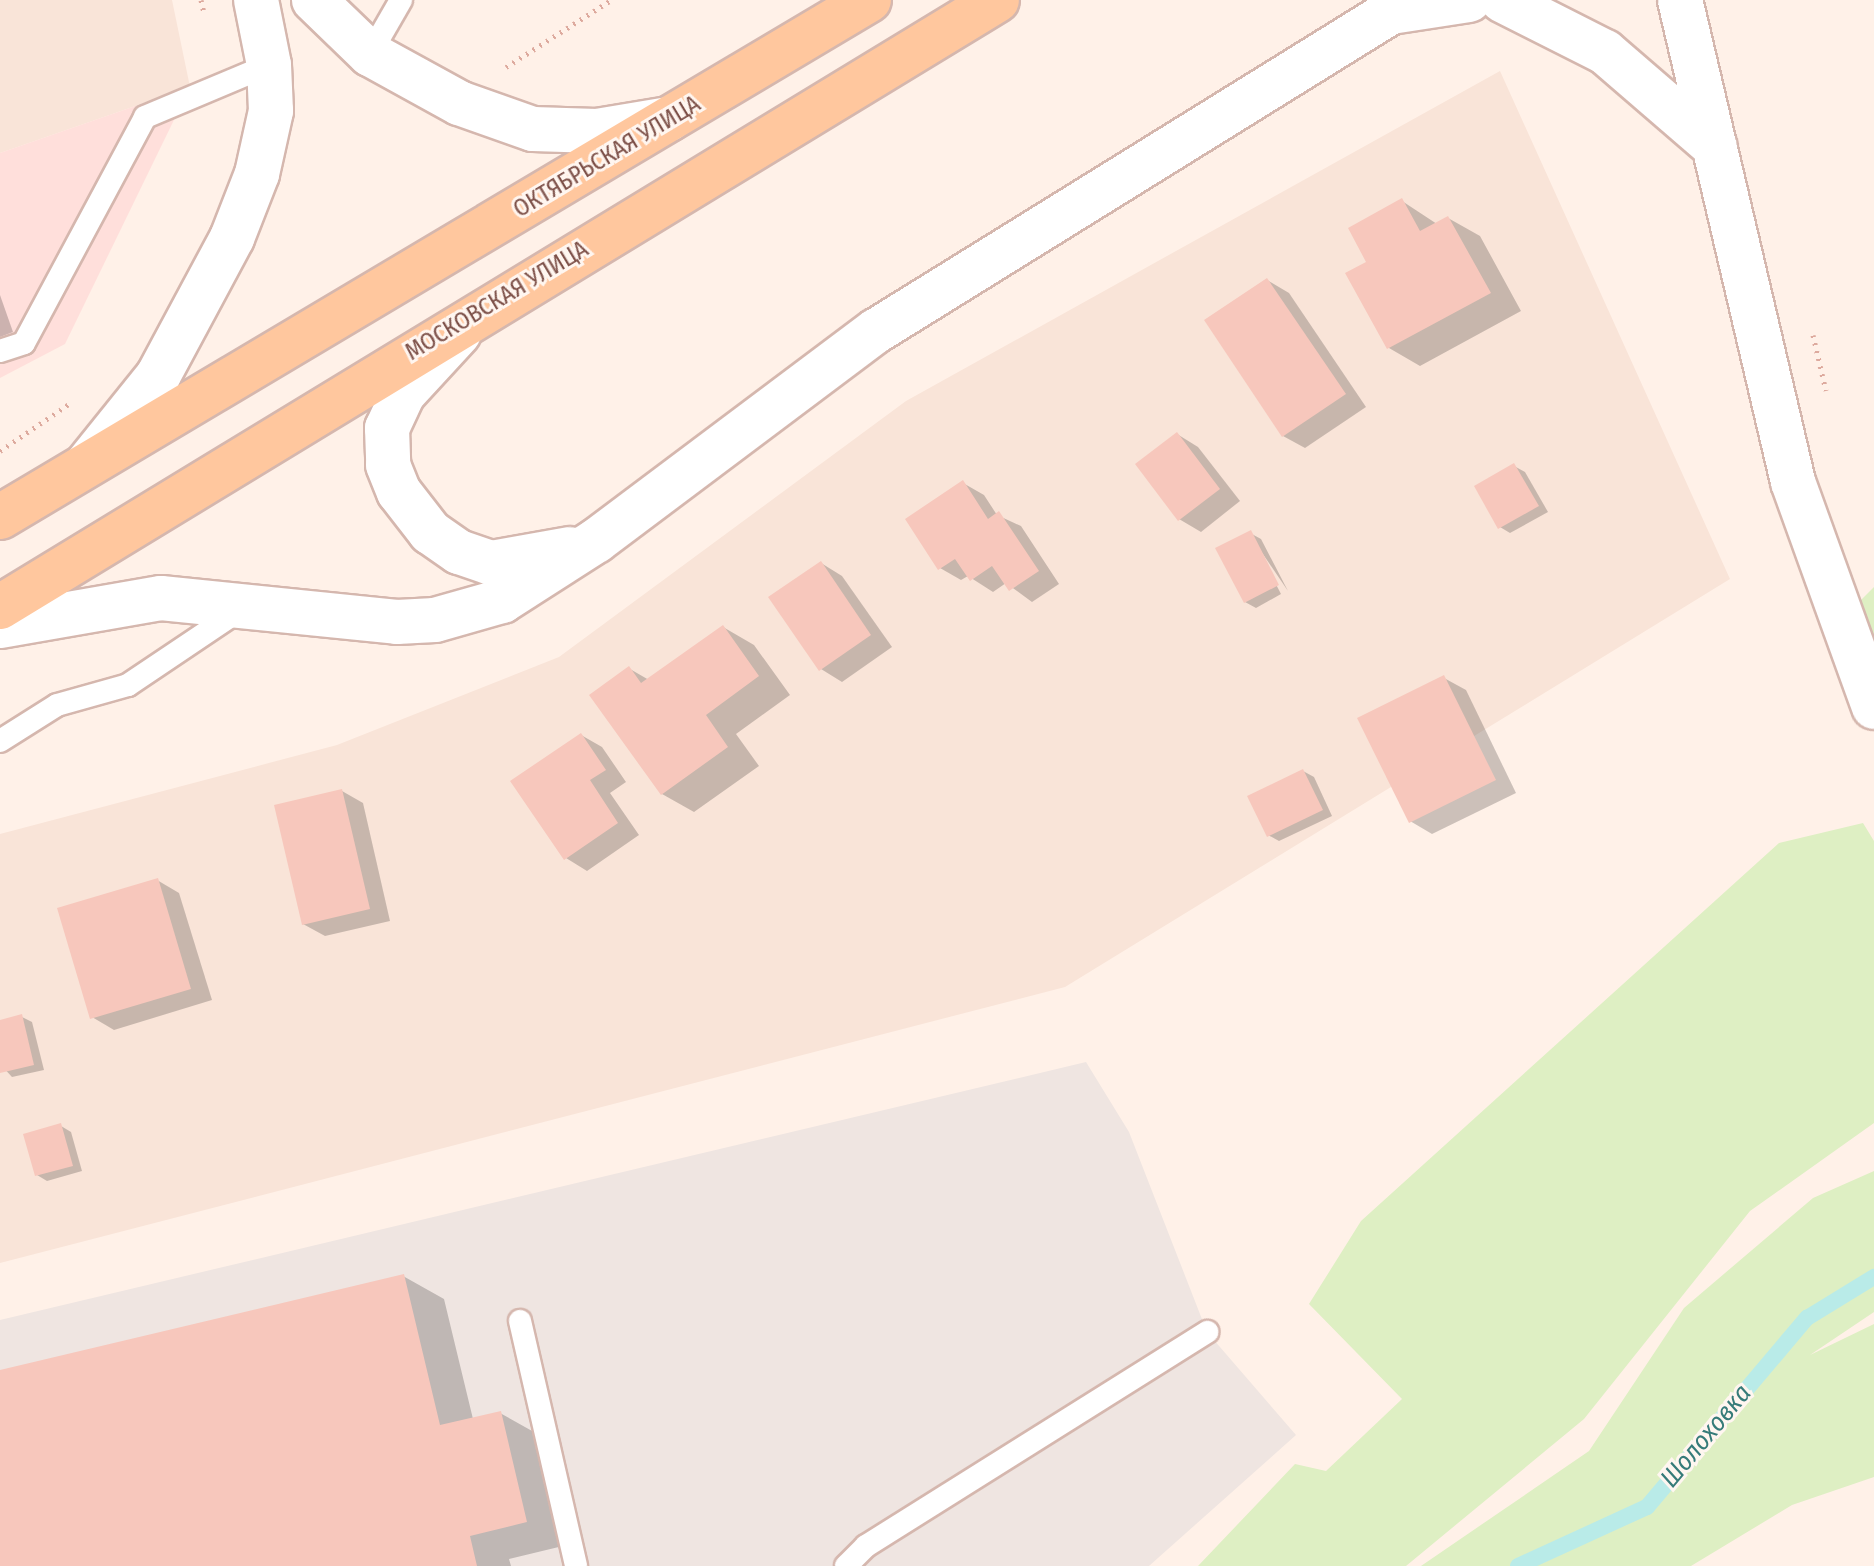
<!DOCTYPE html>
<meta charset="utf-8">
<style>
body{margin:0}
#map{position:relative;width:1874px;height:1566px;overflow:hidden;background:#fff1e8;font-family:"Fira Sans Condensed",sans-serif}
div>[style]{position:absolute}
.residential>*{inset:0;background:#f9e4d8}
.commercial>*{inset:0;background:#ffdfdb}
.industrial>*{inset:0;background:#efe5e1}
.green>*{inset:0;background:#deefc3}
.shadow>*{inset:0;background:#0003}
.stream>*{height:16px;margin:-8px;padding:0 8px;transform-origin:8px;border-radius:8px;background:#b9ebe8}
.building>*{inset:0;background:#f7c7bc}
.path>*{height:5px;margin-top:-2.5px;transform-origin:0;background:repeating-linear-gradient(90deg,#ddaa9e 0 2px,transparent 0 8px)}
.roads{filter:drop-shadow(2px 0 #d5b7ae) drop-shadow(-2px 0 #d5b7ae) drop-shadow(0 2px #d5b7ae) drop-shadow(0 -2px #d5b7ae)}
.service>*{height:22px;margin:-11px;padding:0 11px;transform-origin:11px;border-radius:11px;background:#fff}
.tertiary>*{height:44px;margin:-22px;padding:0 22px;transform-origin:22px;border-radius:22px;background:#fff}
.primary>*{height:44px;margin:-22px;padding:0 22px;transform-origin:22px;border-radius:22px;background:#ffc79e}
span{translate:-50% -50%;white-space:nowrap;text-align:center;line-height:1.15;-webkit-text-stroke:6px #fff6f0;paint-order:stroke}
.street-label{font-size:24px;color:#7d5048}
.water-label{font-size:26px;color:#367b79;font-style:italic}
</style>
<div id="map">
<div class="residential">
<i style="clip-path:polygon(0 0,172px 0,190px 87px,0 153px)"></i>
<i style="clip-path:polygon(1500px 71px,1730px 579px,1065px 987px,0 1263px,0 834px,337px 745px,559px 657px,906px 401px)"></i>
</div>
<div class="commercial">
<i style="clip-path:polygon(190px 87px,65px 344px,0 378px,0 153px)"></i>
</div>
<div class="industrial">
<i style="clip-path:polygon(1086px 1062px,1129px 1132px,1207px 1332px,1296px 1435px,1149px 1566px,0 1566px,0 1320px)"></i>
</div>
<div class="green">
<i style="clip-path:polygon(1874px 587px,1874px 652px,1856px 605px)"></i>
<i style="clip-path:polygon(1863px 823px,1874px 841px,1874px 1123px,1750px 1211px,1584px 1419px,1406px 1566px,1198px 1566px,1295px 1464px,1326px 1471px,1402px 1399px,1309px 1304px,1361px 1221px,1779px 843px)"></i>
<i style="clip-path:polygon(1874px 1171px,1874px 1312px,1810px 1355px,1874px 1324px,1874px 1477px,1792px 1505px,1691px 1566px,1421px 1566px,1589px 1451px,1684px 1308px,1813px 1198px)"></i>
</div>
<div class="shadow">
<i style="clip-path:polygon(1402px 201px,1437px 224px,1448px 218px,1480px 236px,1521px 311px,1420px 366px,1389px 348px,1369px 263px)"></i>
<i style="clip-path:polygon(1267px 280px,1289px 293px,1366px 407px,1305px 448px,1283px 436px)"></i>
<i style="clip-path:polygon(0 295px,13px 332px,0 337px)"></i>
<i style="clip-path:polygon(1177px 434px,1198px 447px,1240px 501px,1201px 532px,1179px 519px)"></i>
<i style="clip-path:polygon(1514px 466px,1525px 472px,1548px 512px,1510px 533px,1500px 527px)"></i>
<i style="clip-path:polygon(963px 483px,984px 495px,997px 515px,1021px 526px,1059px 584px,1032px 602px,1006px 583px,993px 592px,968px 576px,961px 580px,940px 568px)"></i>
<i style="clip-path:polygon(1250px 533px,1261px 539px,1288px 591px,1252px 538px,1281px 594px,1256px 608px,1245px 602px)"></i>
<i style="clip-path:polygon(821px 563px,842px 576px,892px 647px,842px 682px,821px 669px)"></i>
<i style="clip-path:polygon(723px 627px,754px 645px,790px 695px,736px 734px,759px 766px,694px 812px,662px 794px,630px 669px,649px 680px)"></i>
<i style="clip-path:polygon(1444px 678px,1466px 690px,1516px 793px,1432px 834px,1410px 821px)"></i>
<i style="clip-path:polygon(581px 735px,602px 747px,626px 782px,610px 793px,639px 835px,587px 871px,566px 858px)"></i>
<i style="clip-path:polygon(1303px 771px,1314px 777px,1332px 816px,1279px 841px,1268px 835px)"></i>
<i style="clip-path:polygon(342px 791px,363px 803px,390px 921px,325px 936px,303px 924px)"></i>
<i style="clip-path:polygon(157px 880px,179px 893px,212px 1000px,114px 1030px,92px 1017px)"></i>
<i style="clip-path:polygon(22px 1017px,32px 1022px,44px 1070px,12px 1077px,0 1064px,0 1022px)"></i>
<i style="clip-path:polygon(61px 1126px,71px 1132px,82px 1171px,47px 1181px,37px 1175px)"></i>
<i style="clip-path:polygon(403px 1276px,444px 1299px,473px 1419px,500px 1413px,541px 1436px,567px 1545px,509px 1559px,511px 1566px,0 1566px,0 1372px)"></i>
</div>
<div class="stream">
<i style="left:1518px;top:1566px;width:142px;rotate:-24.6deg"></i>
<i style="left:1647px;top:1507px;width:248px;rotate:-49.8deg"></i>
<i style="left:1807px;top:1318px;width:79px;rotate:-31.5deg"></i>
</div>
<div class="building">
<i style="clip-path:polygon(1402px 198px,1420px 231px,1448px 216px,1491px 293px,1387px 349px,1345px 273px,1366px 262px,1348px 228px)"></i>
<i style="clip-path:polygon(1267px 278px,1346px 394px,1282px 437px,1204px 320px)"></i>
<i style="clip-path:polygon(1177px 432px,1220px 489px,1178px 521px,1135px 464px)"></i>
<i style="clip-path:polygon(1514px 463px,1539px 506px,1498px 529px,1474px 486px)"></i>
<i style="clip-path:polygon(963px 480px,988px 519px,999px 511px,1039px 571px,1009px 591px,992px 566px,970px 581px,955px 559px,938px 570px,905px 519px)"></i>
<i style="clip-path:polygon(1251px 530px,1279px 585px,1244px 603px,1215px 548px)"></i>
<i style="clip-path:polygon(821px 561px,871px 635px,819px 671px,768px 597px)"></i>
<i style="clip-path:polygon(723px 625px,759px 676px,706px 715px,728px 747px,661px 795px,589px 695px,629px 666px,641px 683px)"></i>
<i style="clip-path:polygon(1444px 675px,1496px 780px,1409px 823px,1357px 718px)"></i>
<i style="clip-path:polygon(581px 733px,606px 770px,590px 780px,618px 823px,564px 860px,510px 781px)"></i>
<i style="clip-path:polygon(1303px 769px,1323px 810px,1267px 837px,1247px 796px)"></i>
<i style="clip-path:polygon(342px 789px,370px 909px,302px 925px,274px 805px)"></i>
<i style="clip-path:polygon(158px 878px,191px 989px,90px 1019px,57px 908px)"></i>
<i style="clip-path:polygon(22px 1014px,34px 1065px,0 1073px,0 1020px)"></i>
<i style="clip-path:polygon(61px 1123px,73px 1166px,35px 1176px,23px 1134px)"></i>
<i style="clip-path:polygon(404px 1274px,440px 1425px,501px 1411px,527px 1522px,470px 1536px,477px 1566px,0 1566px,0 1370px)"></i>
</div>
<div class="path">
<i style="left:201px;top:0;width:13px;rotate:77deg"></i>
<i style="left:506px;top:67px;width:125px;rotate:-32.5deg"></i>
<i style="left:1813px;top:335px;width:57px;rotate:76.9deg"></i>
<i style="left:0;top:451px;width:83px;rotate:-34.3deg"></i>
</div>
<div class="roads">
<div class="service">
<i style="left:370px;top:54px;width:62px;rotate:-60.1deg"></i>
<i style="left:0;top:351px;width:25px;rotate:-18deg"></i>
<i style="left:24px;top:343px;width:256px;rotate:-61.8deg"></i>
<i style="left:145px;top:117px;width:134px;rotate:-22.8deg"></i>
<i style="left:0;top:741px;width:67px;rotate:-32.3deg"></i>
<i style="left:57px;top:705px;width:74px;rotate:-15.7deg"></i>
<i style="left:128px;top:685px;width:133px;rotate:-33.9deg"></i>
<i style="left:520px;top:1321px;width:251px;rotate:77.1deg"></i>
<i style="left:846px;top:1566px;width:28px;rotate:-45deg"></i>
<i style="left:866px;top:1546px;width:403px;rotate:-32.1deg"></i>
</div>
<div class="tertiary">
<i style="left:314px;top:0;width:78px;rotate:44deg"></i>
<i style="left:370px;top:54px;width:102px;rotate:28.8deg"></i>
<i style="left:459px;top:103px;width:78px;rotate:19.4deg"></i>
<i style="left:533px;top:129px;width:64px;rotate:1.8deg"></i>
<i style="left:597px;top:131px;width:73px;rotate:-9.5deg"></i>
<i style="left:1502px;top:0;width:115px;rotate:26.8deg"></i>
<i style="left:1605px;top:52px;width:145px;rotate:40.8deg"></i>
<i style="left:1680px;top:0;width:495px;rotate:76.8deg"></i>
<i style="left:1793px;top:482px;width:239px;rotate:70.2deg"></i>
<i style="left:1391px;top:12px;width:79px;rotate:-8.7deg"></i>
<i style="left:459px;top:333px;width:83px;rotate:132.6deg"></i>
<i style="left:403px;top:394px;width:38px;rotate:115deg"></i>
<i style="left:387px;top:428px;width:37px;rotate:88deg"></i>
<i style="left:388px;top:465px;width:29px;rotate:68deg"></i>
<i style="left:399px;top:492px;width:51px;rotate:52.2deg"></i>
<i style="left:430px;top:532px;width:35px;rotate:35deg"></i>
<i style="left:459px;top:552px;width:34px;rotate:19deg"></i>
<i style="left:491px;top:563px;width:80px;rotate:-10deg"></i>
<i style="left:88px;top:463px;width:112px;rotate:-51.2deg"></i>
<i style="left:158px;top:376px;width:157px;rotate:-61.8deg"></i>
<i style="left:232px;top:238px;width:69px;rotate:-68.7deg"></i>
<i style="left:257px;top:174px;width:65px;rotate:-77.5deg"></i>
<i style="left:271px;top:111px;width:46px;rotate:-92.5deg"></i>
<i style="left:269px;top:65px;width:66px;rotate:-101.3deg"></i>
<i style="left:0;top:626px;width:163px;rotate:-9.9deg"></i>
<i style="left:161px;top:598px;width:237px;rotate:5.8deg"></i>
<i style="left:397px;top:622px;width:38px;rotate:-3deg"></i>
<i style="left:435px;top:620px;width:70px;rotate:-15.8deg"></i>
<i style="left:502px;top:601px;width:112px;rotate:-32.6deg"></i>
<i style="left:596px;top:541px;width:350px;rotate:-36.9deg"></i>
<i style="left:876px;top:331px;width:628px;rotate:-31.79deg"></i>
</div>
<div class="primary">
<i style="left:0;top:517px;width:1011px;rotate:-30.75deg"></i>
<i style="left:0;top:607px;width:1167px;rotate:-31.33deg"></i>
</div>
</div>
<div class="street-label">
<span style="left:607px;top:157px;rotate:-31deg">ОКТЯБРЬСКАЯ УЛИЦА</span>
<span style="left:497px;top:301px;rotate:-31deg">МОСКОВСКАЯ УЛИЦА</span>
</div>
<div class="water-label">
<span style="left:1706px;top:1436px;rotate:-50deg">Шолоховка</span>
</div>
</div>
